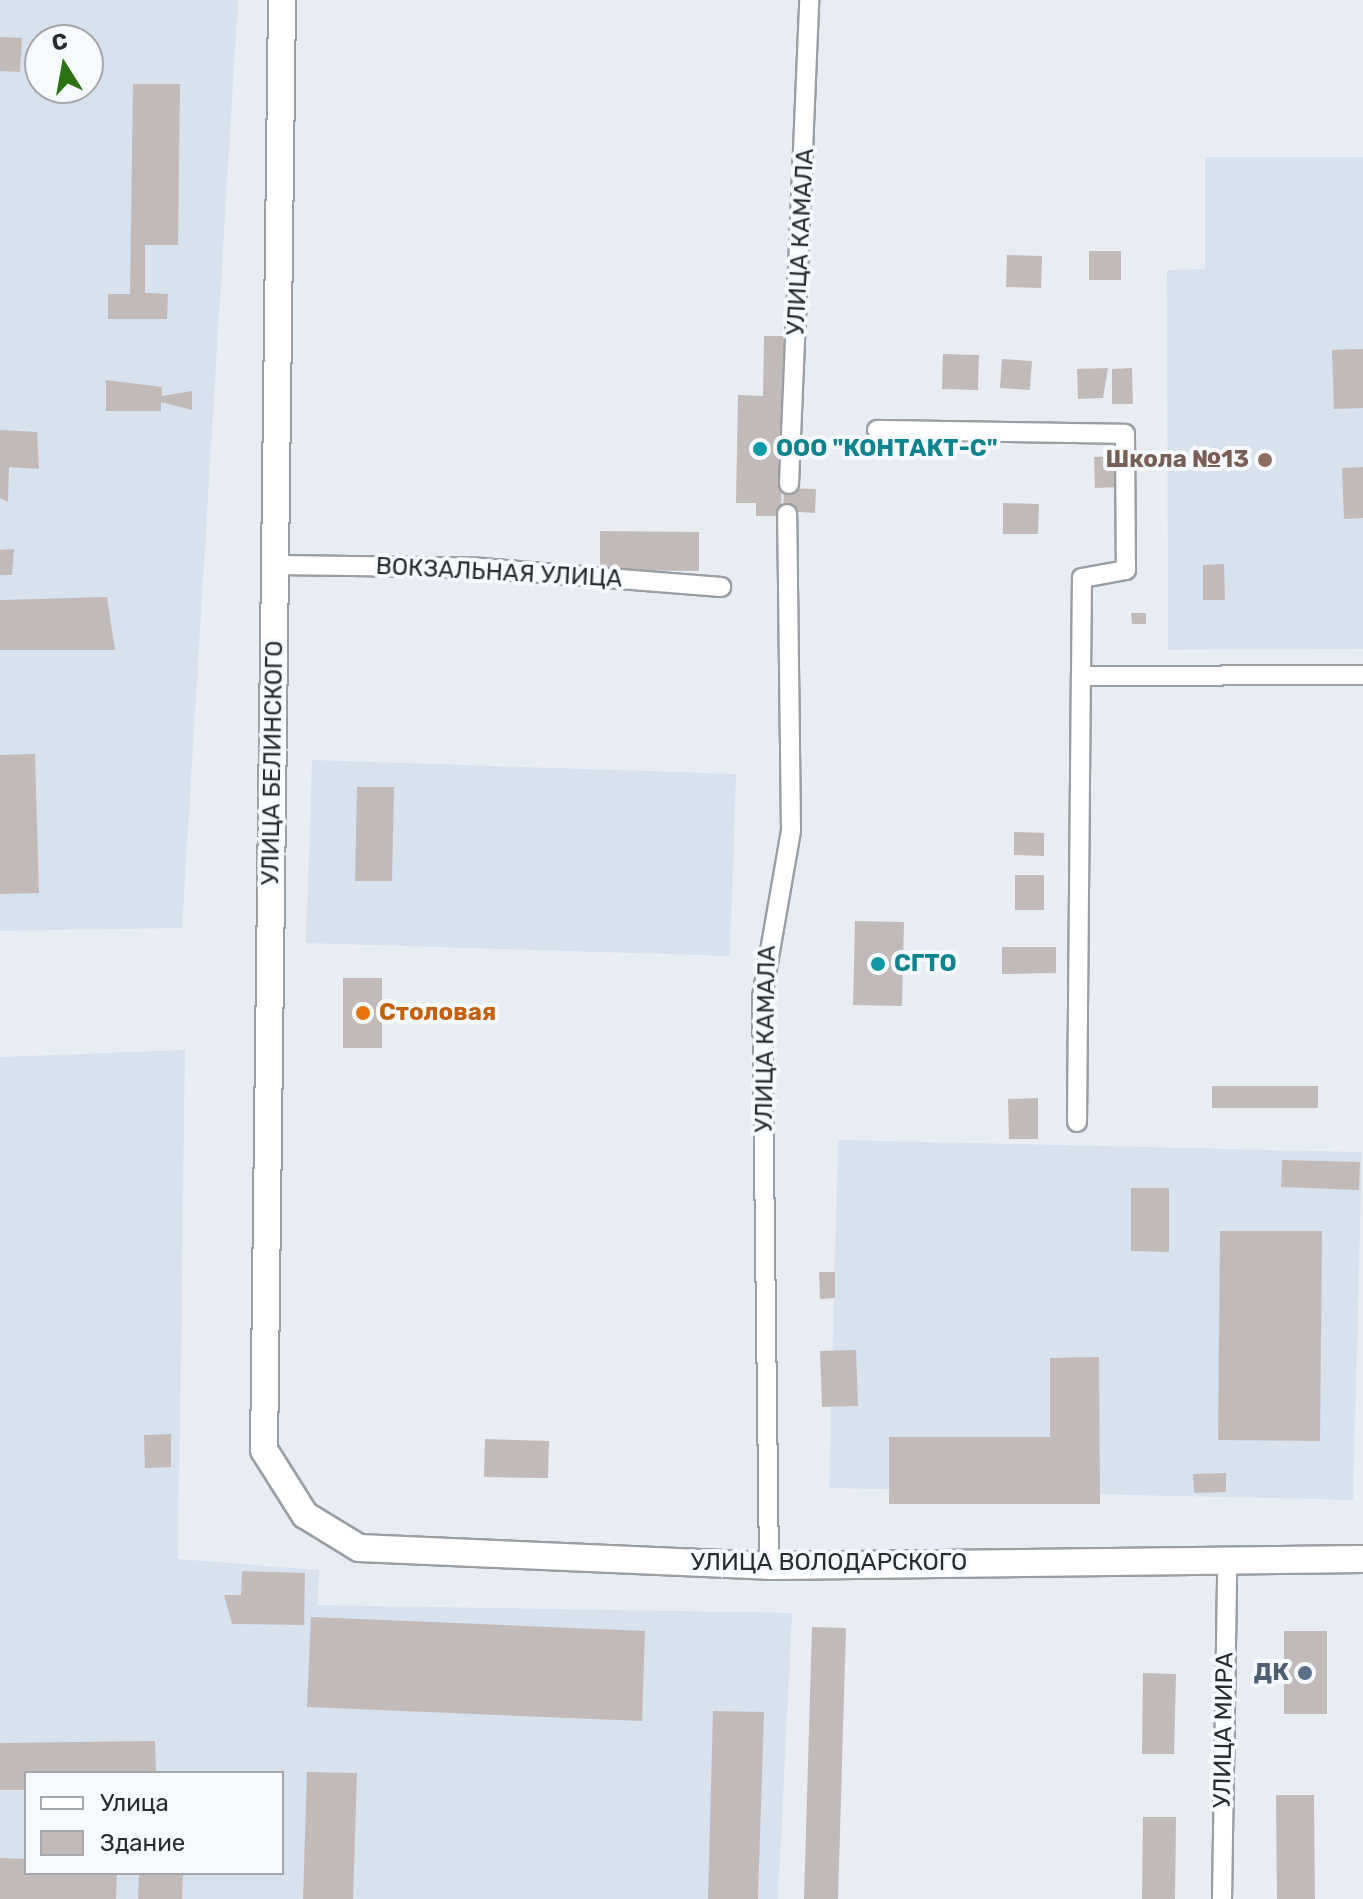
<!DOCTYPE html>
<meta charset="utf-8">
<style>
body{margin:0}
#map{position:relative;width:1363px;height:1899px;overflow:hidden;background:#e8edf3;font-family:Rubik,sans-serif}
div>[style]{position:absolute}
.built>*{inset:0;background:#d8e1ee}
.building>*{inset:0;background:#c2bab8}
.roads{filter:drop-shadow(2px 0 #9a9fa4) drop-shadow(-2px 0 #9a9fa4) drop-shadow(0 2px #9a9fa4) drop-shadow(0 -2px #9a9fa4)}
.street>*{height:18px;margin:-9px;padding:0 9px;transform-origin:9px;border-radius:9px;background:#fff}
.secondary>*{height:26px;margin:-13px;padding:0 13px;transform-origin:13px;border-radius:13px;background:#fff}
.dots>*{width:22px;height:22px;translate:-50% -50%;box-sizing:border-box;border:4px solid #f6faff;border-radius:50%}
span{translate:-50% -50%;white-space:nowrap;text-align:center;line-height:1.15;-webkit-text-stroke:8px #f6faff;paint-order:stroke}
.street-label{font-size:24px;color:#2a2b2d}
.culture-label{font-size:24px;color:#0d838f;font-weight:700}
.left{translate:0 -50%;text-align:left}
.education-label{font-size:24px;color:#785e54;font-weight:700}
.right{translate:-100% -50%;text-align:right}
.food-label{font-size:24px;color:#c56008;font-weight:700}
.service-label{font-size:24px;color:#4e5e75;font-weight:700}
.legend{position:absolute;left:24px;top:1771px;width:260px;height:104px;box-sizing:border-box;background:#f6faff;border:2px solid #a4a7ab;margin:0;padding:10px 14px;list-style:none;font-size:24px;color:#2a2b2d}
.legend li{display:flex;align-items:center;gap:16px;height:40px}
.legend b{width:40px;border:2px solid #a4a7ab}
.north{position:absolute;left:24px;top:24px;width:80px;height:80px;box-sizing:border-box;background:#f6faff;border:2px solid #a4a7ab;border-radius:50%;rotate:349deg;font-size:22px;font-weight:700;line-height:32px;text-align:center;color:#2a2b2d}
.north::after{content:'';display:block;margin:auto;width:28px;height:36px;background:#2b7213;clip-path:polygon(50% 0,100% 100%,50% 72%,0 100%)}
</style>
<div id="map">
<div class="built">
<i style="clip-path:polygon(evenodd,0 0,238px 0,182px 928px,0 931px,0 0,40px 40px,88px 40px,88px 88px,40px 88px,40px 40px)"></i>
<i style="clip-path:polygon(1205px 157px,1363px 157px,1363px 649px,1168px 650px,1167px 270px,1205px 269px)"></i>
<i style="clip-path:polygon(312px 760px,736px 774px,730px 956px,306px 943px)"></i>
<i style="clip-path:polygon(evenodd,185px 1050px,178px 1559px,319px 1570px,317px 1605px,792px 1613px,778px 1899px,0 1899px,0 1057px,185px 1050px,26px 1773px,282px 1773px,282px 1873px,26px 1873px,26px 1773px)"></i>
<i style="clip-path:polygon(838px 1140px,1362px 1152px,1353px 1500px,829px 1488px)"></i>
</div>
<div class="building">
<i style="clip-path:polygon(0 37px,22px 38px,20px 72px,0 71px)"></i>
<i style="clip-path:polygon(133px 84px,180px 84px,178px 245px,145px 245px,145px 293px,168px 294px,167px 319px,108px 319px,108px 294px,130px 294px)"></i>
<i style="clip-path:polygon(1089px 251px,1121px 251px,1121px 280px,1089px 280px)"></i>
<i style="clip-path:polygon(1007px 255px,1042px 256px,1041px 288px,1006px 287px)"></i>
<i style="clip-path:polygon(764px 336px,785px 336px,781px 516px,756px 516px,756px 503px,736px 503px,738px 395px,763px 396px)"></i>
<i style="clip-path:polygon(1363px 349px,1363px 408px,1334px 409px,1332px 350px)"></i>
<i style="clip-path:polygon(943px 354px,979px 355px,978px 390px,942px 389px)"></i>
<i style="clip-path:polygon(1002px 359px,1032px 361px,1030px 390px,1000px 388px)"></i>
<i style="clip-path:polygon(1108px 368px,1103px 398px,1078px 399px,1077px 369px)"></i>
<i style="clip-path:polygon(1132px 368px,1133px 404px,1112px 404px,1112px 369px)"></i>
<i style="clip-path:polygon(106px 380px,162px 387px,162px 396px,192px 391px,192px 410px,161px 402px,161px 411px,106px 411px)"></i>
<i style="clip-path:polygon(0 430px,37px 432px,39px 469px,9px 467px,8px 502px,0 498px)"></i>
<i style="clip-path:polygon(1121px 456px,1122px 487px,1095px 488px,1094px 457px)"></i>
<i style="clip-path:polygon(1363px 467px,1363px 518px,1344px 519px,1342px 468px)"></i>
<i style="clip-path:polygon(784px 488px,816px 489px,815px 513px,783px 511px)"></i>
<i style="clip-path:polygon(1003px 503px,1039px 504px,1038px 534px,1003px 534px)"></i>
<i style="clip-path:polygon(600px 531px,699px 532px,699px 571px,600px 570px)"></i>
<i style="clip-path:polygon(14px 549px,12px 575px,0 575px,0 550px)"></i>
<i style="clip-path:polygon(1224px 564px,1225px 600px,1203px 600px,1203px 565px)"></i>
<i style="clip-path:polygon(107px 597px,115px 650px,0 650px,0 600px)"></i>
<i style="clip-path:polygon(1131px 613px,1146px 613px,1146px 624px,1132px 624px)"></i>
<i style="clip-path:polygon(35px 754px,39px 893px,0 894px,0 755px)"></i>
<i style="clip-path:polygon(357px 787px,394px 787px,392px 881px,355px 881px)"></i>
<i style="clip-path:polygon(1014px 832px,1044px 833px,1044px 856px,1014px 855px)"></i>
<i style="clip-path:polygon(1015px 875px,1044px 875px,1044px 910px,1015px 910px)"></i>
<i style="clip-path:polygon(855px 921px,904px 922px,902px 1006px,853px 1005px)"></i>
<i style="clip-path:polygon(1002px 947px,1056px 947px,1056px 973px,1002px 974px)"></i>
<i style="clip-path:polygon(343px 978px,382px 978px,382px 1048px,343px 1048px)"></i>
<i style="clip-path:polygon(1212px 1086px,1318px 1086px,1318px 1108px,1212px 1108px)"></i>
<i style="clip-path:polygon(1038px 1098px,1038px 1139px,1009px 1139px,1008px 1099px)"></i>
<i style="clip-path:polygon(1282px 1160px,1360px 1162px,1359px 1190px,1281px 1187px)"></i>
<i style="clip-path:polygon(1131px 1188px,1169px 1188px,1169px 1252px,1131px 1251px)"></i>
<i style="clip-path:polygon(1220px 1231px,1322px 1231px,1320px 1441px,1218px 1440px)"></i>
<i style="clip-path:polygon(819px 1272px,835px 1272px,835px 1298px,820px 1299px)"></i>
<i style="clip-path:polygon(856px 1350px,858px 1406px,822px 1407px,820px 1351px)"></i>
<i style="clip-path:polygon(1099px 1357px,1100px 1504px,889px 1504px,889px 1437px,1050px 1437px,1050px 1358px)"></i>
<i style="clip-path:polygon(171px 1434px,171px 1467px,145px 1468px,144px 1435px)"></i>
<i style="clip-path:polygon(485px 1439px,549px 1441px,548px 1478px,484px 1477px)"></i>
<i style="clip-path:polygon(1226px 1473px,1226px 1492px,1194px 1493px,1193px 1474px)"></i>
<i style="clip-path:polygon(242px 1571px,305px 1573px,304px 1625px,232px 1624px,224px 1595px,241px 1595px)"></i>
<i style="clip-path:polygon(311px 1617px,645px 1631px,642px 1721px,307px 1707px)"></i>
<i style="clip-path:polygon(812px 1627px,846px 1628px,838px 1899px,804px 1899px)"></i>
<i style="clip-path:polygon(1284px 1631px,1327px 1631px,1327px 1714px,1284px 1714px)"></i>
<i style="clip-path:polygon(1143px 1673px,1176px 1674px,1174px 1754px,1142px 1754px)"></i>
<i style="clip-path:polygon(713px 1711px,764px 1712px,758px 1899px,708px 1899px)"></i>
<i style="clip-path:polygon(155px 1741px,156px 1773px,26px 1773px,26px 1790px,0 1790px,0 1743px)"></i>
<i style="clip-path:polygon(307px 1772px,357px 1773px,353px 1899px,303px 1899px)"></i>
<i style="clip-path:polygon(1276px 1795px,1314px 1795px,1315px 1899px,1277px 1899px)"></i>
<i style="clip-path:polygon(1143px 1817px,1176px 1817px,1175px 1899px,1142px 1899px)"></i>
<i style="clip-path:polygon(0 1858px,26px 1859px,26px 1873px,117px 1873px,116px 1899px,0 1899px)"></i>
<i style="clip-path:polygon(139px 1873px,183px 1873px,182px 1899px,138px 1899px)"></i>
</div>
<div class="roads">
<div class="street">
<i style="left:877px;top:430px;width:248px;rotate:0.9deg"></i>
<i style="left:1125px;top:434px;width:136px;rotate:89.6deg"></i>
<i style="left:1126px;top:570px;width:45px;rotate:169.7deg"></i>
<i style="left:1082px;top:578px;width:98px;rotate:90.6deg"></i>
<i style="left:1081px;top:676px;width:282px;rotate:-0.2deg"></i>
<i style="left:789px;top:484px;width:484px;rotate:-87.6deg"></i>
<i style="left:277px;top:565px;width:204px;rotate:0.8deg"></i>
<i style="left:481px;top:568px;width:241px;rotate:4.5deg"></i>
<i style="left:1077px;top:1122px;width:446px;rotate:-89.5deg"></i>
<i style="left:769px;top:1566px;width:569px;rotate:-90.7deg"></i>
<i style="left:762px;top:997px;width:169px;rotate:-80.1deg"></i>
<i style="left:791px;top:830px;width:316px;rotate:-90.7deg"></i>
<i style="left:1222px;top:1899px;width:337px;rotate:-89.1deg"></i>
</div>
<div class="secondary">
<i style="left:282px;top:0;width:1450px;rotate:90.71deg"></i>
<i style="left:264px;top:1450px;width:77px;rotate:57.8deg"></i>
<i style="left:305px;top:1515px;width:63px;rotate:31.4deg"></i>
<i style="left:359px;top:1548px;width:410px;rotate:2.5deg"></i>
<i style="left:769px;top:1566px;width:594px;rotate:-0.68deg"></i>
</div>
</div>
<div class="dots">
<i style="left:760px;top:449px;background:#0f9aa8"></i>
<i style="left:1265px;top:460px;background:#8d6e63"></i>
<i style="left:878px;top:964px;background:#0f9aa8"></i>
<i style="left:363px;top:1013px;background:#e8710a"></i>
<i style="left:1305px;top:1673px;background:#5c6f8a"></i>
</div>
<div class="street-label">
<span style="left:801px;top:242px;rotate:-87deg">УЛИЦА КАМАЛА</span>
<span style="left:499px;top:573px;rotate:3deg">ВОКЗАЛЬНАЯ УЛИЦА</span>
<span style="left:273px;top:763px;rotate:-89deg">УЛИЦА БЕЛИНСКОГО</span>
<span style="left:766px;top:1039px;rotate:-89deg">УЛИЦА КАМАЛА</span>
<span style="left:829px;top:1563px">УЛИЦА ВОЛОДАРСКОГО</span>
<span style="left:1224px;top:1730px;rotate:-89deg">УЛИЦА МИРА</span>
</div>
<div class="culture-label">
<span class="left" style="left:776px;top:449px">ООО "КОНТАКТ-С"</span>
<span class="left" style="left:894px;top:964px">СГТО</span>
</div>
<div class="education-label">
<span class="right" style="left:1249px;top:460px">Школа №13</span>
</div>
<div class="food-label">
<span class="left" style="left:379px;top:1013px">Столовая</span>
</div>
<div class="service-label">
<span class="right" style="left:1289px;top:1673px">ДК</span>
</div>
<ul class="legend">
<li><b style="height:10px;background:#fff"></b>Улица</li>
<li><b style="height:22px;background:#c2bab8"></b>Здание</li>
</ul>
<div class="north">С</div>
</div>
